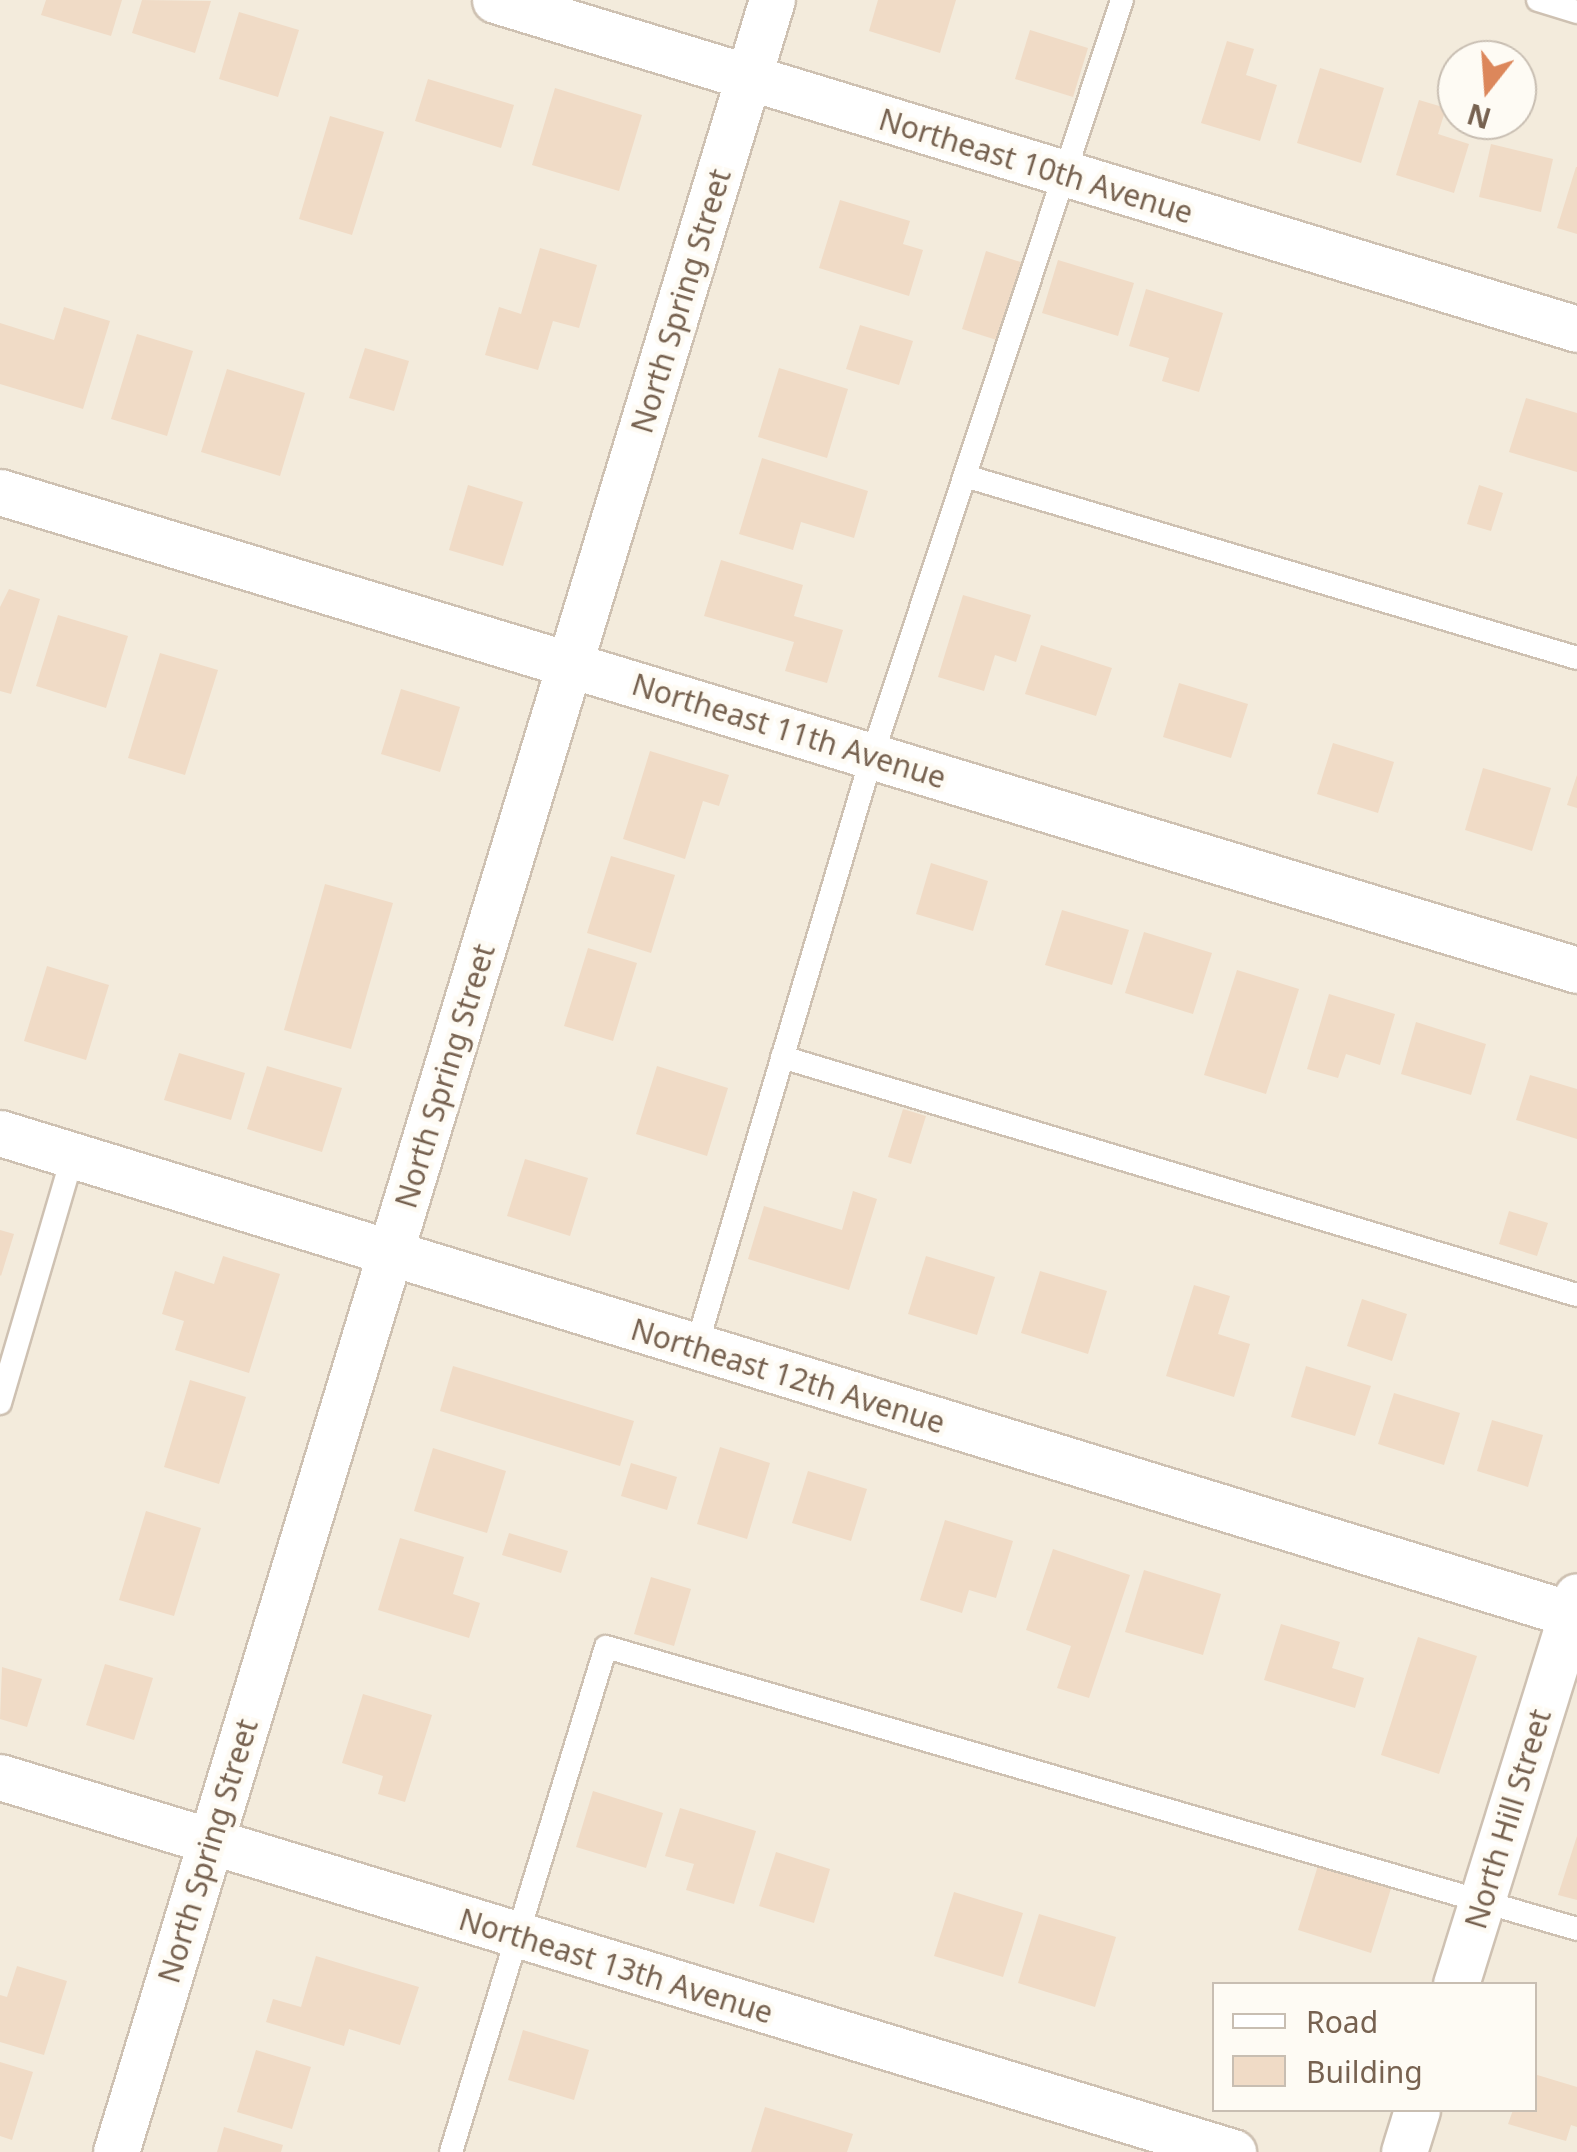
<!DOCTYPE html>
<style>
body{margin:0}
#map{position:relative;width:1577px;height:2152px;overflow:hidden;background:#fcf8ed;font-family:"Noto Sans",sans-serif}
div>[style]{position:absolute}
.residential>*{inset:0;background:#f3ebdc}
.building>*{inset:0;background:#f0dbc6}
.roads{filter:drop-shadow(2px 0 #cec1b2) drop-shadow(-2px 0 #cec1b2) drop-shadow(0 2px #cec1b2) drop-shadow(0 -2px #cec1b2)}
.lane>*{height:22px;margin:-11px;padding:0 11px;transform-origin:11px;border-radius:11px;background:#fff}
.street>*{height:45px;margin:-22.5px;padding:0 22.5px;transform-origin:22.5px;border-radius:22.5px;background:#fff}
span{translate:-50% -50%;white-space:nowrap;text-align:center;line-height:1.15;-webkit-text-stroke:9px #fefbf4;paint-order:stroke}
.street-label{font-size:30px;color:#776250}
.legend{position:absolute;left:1212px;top:1982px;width:325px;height:130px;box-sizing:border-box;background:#fefbf4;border:2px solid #c8beb2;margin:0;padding:12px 18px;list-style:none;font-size:30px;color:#776250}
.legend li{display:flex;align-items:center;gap:20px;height:50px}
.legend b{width:50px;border:2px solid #c8beb2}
.north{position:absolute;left:1437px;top:40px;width:100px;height:100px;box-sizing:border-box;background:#fefbf4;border:2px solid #c8beb2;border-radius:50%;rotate:197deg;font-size:28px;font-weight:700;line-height:40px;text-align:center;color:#776250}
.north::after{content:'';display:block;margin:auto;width:35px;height:45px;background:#dc875b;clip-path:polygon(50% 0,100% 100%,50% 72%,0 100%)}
</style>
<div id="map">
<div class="residential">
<i style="clip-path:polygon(evenodd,0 0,1577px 0,1577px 2152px,0 2152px,0 0,1457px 60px,1517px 60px,1517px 120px,1457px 120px,1457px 60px,0 0,1214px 1984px,1534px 1984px,1534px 2110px,1214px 2110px,1214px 1984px)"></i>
</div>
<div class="building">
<i style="clip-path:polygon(46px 0,122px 0,111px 36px,41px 15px)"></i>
<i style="clip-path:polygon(142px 0,211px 1px,195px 53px,132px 33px)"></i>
<i style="clip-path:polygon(878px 0,956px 0,940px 53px,869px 31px)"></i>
<i style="clip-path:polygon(239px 12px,299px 30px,278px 97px,219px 79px)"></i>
<i style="clip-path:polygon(1030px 30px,1088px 48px,1073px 97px,1015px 79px)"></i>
<i style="clip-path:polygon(1227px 41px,1254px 49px,1246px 75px,1277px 85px,1260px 141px,1201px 123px)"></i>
<i style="clip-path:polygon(1320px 68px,1384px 88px,1361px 163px,1297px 143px)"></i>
<i style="clip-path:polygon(428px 79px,514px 105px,501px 148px,415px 121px)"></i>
<i style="clip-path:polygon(555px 88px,642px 115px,619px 191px,532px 165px)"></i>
<i style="clip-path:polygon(1419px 100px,1446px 108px,1438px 134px,1469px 144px,1454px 193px,1396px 175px)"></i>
<i style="clip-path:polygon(330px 116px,384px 132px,352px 235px,299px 219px)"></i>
<i style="clip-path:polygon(1491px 144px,1553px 159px,1541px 212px,1479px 197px)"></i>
<i style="clip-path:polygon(1576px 167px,1577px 167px,1577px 234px,1557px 228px)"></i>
<i style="clip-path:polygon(840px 200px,910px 221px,903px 244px,923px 250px,909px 296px,819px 268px)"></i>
<i style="clip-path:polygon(540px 248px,597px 265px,579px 328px,553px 321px,538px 370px,485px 355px,499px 307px,521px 314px)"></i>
<i style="clip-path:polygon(986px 251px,1027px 264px,1003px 342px,962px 329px)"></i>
<i style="clip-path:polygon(1058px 260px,1134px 283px,1118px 336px,1042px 313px)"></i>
<i style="clip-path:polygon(1146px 289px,1223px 313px,1199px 392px,1162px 381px,1169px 358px,1129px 346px)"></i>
<i style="clip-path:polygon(64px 307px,110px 321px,83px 409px,0 384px,0 323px,54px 340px)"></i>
<i style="clip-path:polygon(860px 325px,913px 341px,899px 385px,846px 369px)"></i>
<i style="clip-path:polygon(137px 334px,193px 351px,167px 436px,111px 419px)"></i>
<i style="clip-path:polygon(365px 348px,409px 361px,394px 411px,349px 398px)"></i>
<i style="clip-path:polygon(779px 368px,848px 389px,827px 458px,758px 437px)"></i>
<i style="clip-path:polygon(227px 369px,305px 393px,280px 476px,201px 452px)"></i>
<i style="clip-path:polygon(1526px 398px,1577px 413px,1577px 472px,1509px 452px)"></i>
<i style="clip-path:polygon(762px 458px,868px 491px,854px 538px,801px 522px,793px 550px,739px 534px)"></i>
<i style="clip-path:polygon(468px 485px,523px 502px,503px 566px,449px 550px)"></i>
<i style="clip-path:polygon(1479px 485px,1503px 493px,1491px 531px,1467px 524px)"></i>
<i style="clip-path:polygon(721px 560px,803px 585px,794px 616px,843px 630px,827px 683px,785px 671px,794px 642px,704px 616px)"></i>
<i style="clip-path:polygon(9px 589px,40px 599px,11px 694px,0 691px,0 607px)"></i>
<i style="clip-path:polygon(963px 595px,1031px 615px,1016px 662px,995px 655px,984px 691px,938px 677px)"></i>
<i style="clip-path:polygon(58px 615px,128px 636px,106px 708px,36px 686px)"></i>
<i style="clip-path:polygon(1041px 645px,1112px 668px,1096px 716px,1025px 694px)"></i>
<i style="clip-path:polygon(160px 653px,218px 670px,185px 775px,128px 758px)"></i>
<i style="clip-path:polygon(1179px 683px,1248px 704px,1231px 758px,1163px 737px)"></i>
<i style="clip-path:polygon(401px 689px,460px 707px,440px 772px,381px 754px)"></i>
<i style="clip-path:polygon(1333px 743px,1394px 762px,1378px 813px,1317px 794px)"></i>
<i style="clip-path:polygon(650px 751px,729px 775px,719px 806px,703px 801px,685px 859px,623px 839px)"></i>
<i style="clip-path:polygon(1483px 768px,1551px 788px,1532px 851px,1465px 830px)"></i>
<i style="clip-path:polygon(1577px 775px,1577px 808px,1567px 805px)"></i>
<i style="clip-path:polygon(611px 856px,675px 875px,651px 953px,587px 933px)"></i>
<i style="clip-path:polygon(931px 863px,988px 881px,973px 931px,916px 914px)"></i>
<i style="clip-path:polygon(325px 884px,393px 903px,351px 1049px,284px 1030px)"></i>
<i style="clip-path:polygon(1062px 910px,1129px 930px,1112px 985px,1045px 965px)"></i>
<i style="clip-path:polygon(1144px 932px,1212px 953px,1193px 1014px,1125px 993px)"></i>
<i style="clip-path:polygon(588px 948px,637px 963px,613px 1041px,564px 1026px)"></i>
<i style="clip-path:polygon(47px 966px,109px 985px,86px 1060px,24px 1041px)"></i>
<i style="clip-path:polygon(1237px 970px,1299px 989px,1266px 1094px,1204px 1075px)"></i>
<i style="clip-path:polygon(1329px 994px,1395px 1014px,1380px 1065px,1346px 1054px,1338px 1078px,1307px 1069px)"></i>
<i style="clip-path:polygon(1416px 1022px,1486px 1044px,1471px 1095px,1401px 1074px)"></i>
<i style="clip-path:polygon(179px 1053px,245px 1073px,231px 1120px,164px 1100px)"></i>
<i style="clip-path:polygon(267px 1066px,342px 1088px,322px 1152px,247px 1129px)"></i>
<i style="clip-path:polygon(657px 1066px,728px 1088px,707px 1156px,636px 1134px)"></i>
<i style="clip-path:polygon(1530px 1075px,1577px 1089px,1577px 1139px,1516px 1120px)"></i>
<i style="clip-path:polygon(903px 1109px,926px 1116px,911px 1164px,888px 1157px)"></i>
<i style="clip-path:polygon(525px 1159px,588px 1178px,570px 1236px,507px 1216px)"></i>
<i style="clip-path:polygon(853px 1191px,877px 1199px,849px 1290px,748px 1259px,764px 1206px,842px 1230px)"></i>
<i style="clip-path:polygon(1509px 1211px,1548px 1223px,1537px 1256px,1499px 1244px)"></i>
<i style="clip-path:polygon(0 1230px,14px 1234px,1px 1276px,0 1275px)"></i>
<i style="clip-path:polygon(223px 1256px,280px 1274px,249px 1373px,175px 1350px,184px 1321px,162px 1314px,175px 1271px,214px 1284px)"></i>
<i style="clip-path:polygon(926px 1256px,995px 1277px,977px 1335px,908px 1314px)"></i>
<i style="clip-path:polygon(1040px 1271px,1107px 1291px,1088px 1354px,1021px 1333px)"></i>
<i style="clip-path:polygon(1194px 1285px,1230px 1296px,1218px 1334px,1250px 1344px,1234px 1397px,1166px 1376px)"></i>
<i style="clip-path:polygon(1362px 1299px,1407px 1314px,1392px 1361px,1347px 1346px)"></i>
<i style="clip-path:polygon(453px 1366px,634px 1421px,620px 1466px,440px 1411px)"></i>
<i style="clip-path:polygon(1306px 1366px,1371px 1386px,1355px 1436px,1291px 1417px)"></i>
<i style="clip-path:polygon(190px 1380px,246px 1397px,219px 1484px,164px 1467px)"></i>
<i style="clip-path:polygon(1394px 1393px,1460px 1413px,1444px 1465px,1378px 1444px)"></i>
<i style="clip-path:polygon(1492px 1420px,1543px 1435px,1528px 1487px,1477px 1471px)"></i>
<i style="clip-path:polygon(720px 1447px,770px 1463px,747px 1539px,697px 1524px)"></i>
<i style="clip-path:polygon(433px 1448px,506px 1471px,487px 1533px,414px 1511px)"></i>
<i style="clip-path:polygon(631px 1463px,677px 1477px,667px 1510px,621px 1496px)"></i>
<i style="clip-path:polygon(808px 1471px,867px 1489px,851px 1541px,792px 1523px)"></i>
<i style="clip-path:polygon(146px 1511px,201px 1528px,174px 1616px,119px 1600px)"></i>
<i style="clip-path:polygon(945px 1520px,1013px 1541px,996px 1598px,969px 1590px,962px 1613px,920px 1600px)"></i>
<i style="clip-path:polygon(509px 1533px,568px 1551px,561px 1573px,502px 1555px)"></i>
<i style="clip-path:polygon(400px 1538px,464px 1557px,453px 1594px,480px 1603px,469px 1638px,378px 1610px)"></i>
<i style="clip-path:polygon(1053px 1549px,1130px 1575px,1089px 1698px,1057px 1688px,1071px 1646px,1026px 1630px)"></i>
<i style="clip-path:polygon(1144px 1570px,1221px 1594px,1203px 1655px,1125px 1632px)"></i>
<i style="clip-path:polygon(651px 1577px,691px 1589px,674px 1646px,634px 1634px)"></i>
<i style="clip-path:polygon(1281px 1624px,1340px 1642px,1332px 1668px,1364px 1678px,1355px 1708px,1264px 1680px)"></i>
<i style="clip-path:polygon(1418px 1637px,1477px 1656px,1439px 1774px,1381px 1755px)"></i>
<i style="clip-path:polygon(105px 1664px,153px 1678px,134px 1740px,86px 1725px)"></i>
<i style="clip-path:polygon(2px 1667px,42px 1679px,27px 1727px,0 1719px)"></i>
<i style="clip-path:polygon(363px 1694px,432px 1715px,405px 1802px,378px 1794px,383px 1776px,342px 1763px)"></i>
<i style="clip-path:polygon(593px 1791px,663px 1813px,646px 1868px,576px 1847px)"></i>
<i style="clip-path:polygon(680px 1808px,756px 1831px,734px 1904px,686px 1890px,694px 1864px,665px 1856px)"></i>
<i style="clip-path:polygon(1577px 1836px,1577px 1900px,1558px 1895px)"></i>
<i style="clip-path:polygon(776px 1852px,830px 1869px,814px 1923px,759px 1906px)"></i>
<i style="clip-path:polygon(1320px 1859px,1393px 1882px,1371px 1953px,1298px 1930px)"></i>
<i style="clip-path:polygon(954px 1892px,1023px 1913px,1003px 1977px,934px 1956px)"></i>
<i style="clip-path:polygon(1039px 1914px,1116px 1937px,1095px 2007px,1018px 1983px)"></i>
<i style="clip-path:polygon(316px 1956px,419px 1987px,400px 2045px,349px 2029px,344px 2046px,266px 2022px,273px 1999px,301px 2007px)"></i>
<i style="clip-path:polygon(17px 1966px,67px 1981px,44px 2055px,0 2042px,0 1995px,7px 1997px)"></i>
<i style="clip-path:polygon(523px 2030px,589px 2050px,574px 2100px,508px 2080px)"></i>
<i style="clip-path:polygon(256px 2050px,311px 2067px,292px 2129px,237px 2112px)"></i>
<i style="clip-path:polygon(0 2062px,33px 2072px,12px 2140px,0 2136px)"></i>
<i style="clip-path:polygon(1534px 2074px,1577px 2087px,1577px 2127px,1571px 2125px,1566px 2141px,1508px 2124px,1513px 2110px,1534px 2110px)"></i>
<i style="clip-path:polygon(765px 2107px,853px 2134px,847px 2152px,751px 2152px)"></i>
<i style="clip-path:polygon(224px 2127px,283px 2145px,281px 2152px,217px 2152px)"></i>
</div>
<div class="roads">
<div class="lane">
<i style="left:1538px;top:0;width:41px;rotate:17.1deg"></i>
<i style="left:965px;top:476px;width:638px;rotate:16.56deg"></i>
<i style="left:782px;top:1057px;width:830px;rotate:16.67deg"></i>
<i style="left:696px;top:1348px;width:618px;rotate:-73.44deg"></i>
<i style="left:872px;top:756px;width:796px;rotate:-71.7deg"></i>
<i style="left:0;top:1403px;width:259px;rotate:-73.6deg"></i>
<i style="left:451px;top:2152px;width:528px;rotate:-72.94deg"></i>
<i style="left:606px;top:1647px;width:1011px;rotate:16.19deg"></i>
</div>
<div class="street">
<i style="left:495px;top:0;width:1131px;rotate:16.91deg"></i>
<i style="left:0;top:492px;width:1648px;rotate:16.86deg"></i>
<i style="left:0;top:1133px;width:1649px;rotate:17.03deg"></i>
<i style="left:0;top:1777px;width:1289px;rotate:16.92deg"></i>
<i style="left:1456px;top:1984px;width:406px;rotate:-72.7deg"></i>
<i style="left:116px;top:2152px;width:2250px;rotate:-73.05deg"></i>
<i style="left:1404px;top:2152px;width:44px;rotate:-72.8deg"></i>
</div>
</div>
<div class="street-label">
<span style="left:1036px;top:166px;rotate:17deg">Northeast 10th Avenue</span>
<span style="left:681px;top:301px;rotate:-73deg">North Spring Street</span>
<span style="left:789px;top:731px;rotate:17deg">Northeast 11th Avenue</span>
<span style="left:445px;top:1076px;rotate:-73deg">North Spring Street</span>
<span style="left:788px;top:1376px;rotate:17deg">Northeast 12th Avenue</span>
<span style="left:1508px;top:1819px;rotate:-73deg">North Hill Street</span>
<span style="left:208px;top:1851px;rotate:-73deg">North Spring Street</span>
<span style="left:616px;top:1966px;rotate:17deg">Northeast 13th Avenue</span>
</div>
<ul class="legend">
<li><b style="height:12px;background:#fff"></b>Road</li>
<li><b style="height:28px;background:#f0dbc6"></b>Building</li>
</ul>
<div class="north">N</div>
</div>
